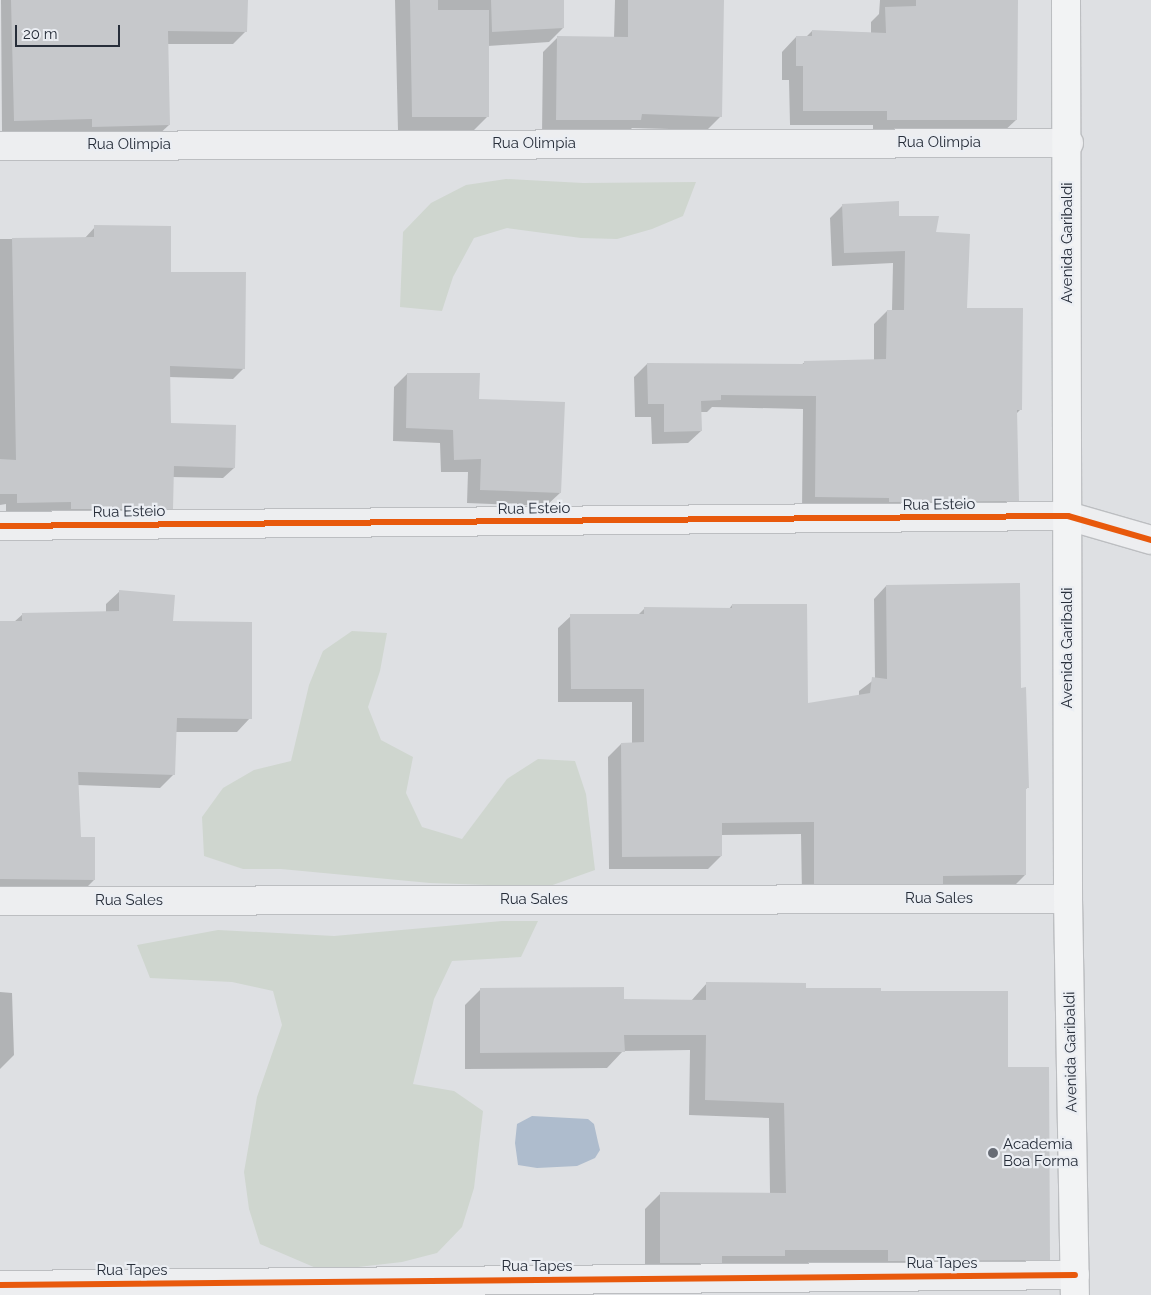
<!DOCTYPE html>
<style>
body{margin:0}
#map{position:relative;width:1151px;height:1295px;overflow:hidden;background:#dee0e3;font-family:Raleway,sans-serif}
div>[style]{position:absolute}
.green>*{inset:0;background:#cfd6cf}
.water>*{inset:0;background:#aebccd}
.shadow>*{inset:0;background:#0003}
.building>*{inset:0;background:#c6c8cb}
.roads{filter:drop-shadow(1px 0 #bcbec1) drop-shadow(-1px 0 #bcbec1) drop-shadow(0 1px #bcbec1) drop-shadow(0 -1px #bcbec1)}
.minor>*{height:28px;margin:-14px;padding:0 14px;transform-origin:14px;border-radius:14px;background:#edeef0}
.major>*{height:28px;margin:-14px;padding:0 14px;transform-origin:14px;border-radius:14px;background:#f2f3f4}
.cycleway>*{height:6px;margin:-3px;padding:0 3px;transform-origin:3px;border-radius:3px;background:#e8590c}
.dots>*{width:14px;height:14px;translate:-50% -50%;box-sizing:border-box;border:2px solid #ebeef3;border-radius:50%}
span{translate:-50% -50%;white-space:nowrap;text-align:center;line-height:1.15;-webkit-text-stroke:4.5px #ebeef3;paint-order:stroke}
.street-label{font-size:15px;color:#272e3a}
.poi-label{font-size:15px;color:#272e3a}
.left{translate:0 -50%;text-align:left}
.scale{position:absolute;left:15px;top:25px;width:105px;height:22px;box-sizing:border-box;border:2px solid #272e3a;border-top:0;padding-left:6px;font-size:15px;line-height:18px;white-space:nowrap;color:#272e3a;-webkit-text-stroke:4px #ebeef3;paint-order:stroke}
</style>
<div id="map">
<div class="green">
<i style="clip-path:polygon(506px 179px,583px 183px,696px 182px,683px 216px,652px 229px,617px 239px,581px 238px,507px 228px,474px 238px,453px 277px,442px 311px,400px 307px,403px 232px,431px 203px,466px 185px)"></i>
<i style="clip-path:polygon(352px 631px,387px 633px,380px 671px,368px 707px,381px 740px,413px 757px,406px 793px,422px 827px,462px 839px,507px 779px,538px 759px,575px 761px,586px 794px,595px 870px,547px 887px,430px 883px,281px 869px,243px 869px,204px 856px,202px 817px,223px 788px,254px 770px,291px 761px,309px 685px,323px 651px)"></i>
<i style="clip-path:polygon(502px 921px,538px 921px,521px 957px,452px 961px,434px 999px,413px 1084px,454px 1091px,483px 1111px,474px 1188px,462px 1227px,437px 1253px,402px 1262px,323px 1271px,260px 1244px,249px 1209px,244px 1172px,257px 1097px,282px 1025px,273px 991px,232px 982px,150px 978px,137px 945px,218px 930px,334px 936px)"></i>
</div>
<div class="water">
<i style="clip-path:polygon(532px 1116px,588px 1119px,594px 1124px,598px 1142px,600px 1150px,595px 1158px,577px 1166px,537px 1168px,518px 1165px,515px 1143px,517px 1124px)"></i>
</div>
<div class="shadow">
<i style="clip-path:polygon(1px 0,246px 0,246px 31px,233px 44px,167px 44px,169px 125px,156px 137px,80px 139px,80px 131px,2px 133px)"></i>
<i style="clip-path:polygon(395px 0,563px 0,563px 28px,549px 42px,488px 46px,487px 117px,473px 131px,398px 131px)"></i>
<i style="clip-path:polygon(615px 0,723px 0,721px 116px,707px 130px,632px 128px,626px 134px,542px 134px,543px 52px,557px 38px,614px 38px)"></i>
<i style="clip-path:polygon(880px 0,1017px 0,1016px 120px,1001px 134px,873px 134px,873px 125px,790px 125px,789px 80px,782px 80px,782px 52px,796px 37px,806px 37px,812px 31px,871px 33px,871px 22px,879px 14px)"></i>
<i style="clip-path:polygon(843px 205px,898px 217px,934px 233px,966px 309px,1020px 410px,1016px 414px,1017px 500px,1004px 513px,802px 510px,803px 409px,712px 407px,707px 412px,700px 412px,701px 431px,688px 443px,652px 444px,651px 417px,635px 417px,634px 377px,647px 364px,801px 365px,805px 362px,874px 361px,874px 324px,887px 311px,892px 311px,893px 263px,832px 266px,830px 218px)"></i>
<i style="clip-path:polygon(95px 227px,170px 274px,244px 368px,233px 379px,169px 377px,170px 424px,234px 468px,223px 478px,172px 477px,172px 508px,161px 519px,6px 513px,6px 504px,0 505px,0 239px,84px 239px)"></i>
<i style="clip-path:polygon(407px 374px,478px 400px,560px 493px,546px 506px,467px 503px,468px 472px,441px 472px,440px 443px,393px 441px,394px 387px)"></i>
<i style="clip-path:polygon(886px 586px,1020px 689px,1028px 787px,1025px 790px,1025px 875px,1012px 888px,802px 896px,801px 834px,721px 835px,721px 856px,708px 869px,609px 869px,608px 757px,621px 744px,632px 744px,632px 702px,558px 702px,558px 628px,571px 616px,637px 616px,645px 608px,729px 609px,732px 605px,807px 704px,859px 696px,859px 691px,875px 679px,874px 599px)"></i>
<i style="clip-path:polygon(120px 591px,172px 622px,250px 718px,237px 732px,175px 732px,174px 774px,160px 788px,77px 785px,79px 839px,94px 880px,80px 894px,0 894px,0 623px,14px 622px,23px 614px,106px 613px,106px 604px)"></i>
<i style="clip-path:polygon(707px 983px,880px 992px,1007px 1068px,1048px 1259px,1032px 1275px,645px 1279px,645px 1209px,661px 1193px,770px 1194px,769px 1118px,689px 1115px,690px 1050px,623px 1051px,607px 1068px,465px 1069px,465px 1005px,481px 989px,623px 1000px,691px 1001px)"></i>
<i style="clip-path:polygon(0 992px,12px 993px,14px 1055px,0 1069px)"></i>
</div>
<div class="building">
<i style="clip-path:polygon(11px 0,248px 0,247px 32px,168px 31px,170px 125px,92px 127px,92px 119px,14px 121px)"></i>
<i style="clip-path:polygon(410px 0,438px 0,438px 10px,489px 10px,489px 117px,412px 117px)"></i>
<i style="clip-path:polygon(491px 0,564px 0,564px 28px,492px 32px)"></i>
<i style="clip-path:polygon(628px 0,724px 0,722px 117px,642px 114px,641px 120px,556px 120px,557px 36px,628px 37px)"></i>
<i style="clip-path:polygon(916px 0,1018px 0,1017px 120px,887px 120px,887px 111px,803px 111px,803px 66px,796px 66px,796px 36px,812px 36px,812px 30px,886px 33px,885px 7px,916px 6px)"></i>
<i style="clip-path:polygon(899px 201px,899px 216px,939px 216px,936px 232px,970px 234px,967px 308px,1023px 308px,1022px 410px,1017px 410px,1019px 501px,889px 502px,889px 498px,815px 497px,816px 396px,721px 395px,721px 400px,701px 401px,702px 431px,664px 432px,664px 404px,648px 404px,647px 363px,804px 364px,804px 361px,886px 359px,887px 310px,904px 310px,905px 251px,844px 253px,842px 204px)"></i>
<i style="clip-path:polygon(94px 225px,171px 226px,171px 272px,246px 272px,245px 369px,170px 366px,171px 423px,236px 425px,235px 468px,174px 466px,173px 509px,71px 509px,71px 502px,17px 503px,17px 494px,0 494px,0 459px,16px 460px,12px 238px,94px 237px)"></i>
<i style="clip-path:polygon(407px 373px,480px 373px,479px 399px,565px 402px,561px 493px,480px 490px,481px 459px,454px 460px,453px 430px,406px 428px)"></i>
<i style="clip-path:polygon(1020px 583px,1021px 688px,1026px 687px,1029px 788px,1026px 788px,1026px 875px,943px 876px,943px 884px,814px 884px,814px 822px,722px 823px,722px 856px,622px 857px,621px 743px,644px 742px,644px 689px,571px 689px,570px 614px,644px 614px,644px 607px,732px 608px,732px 604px,807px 604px,808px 703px,870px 693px,872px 677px,887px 679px,886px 585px)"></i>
<i style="clip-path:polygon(119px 590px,175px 595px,173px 621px,252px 622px,252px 719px,177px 718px,175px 775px,78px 772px,81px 837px,95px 837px,95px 880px,0 879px,0 621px,22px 621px,22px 613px,119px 611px)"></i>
<i style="clip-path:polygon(706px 982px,806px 983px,806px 988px,881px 988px,881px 991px,1008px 991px,1008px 1067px,1049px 1067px,1050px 1260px,888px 1261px,888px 1250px,785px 1250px,785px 1256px,722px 1256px,722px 1263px,660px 1263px,660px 1192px,786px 1193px,784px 1103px,705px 1100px,706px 1035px,624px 1035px,625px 1052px,480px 1053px,480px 988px,624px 987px,624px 999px,706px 1000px)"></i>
</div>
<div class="roads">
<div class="minor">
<i style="left:0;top:146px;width:1069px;rotate:-0.16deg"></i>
<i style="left:0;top:526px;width:1068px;rotate:-0.54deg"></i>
<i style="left:1068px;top:516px;width:86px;rotate:16.1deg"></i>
<i style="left:0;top:901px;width:1068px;rotate:-0.11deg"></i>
<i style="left:0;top:1285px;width:1075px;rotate:-0.53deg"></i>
</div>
<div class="major">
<i style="left:1066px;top:0;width:899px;rotate:89.87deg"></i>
<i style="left:1068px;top:899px;width:396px;rotate:89deg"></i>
</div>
</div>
<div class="cycleway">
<i style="left:0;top:526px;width:1068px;rotate:-0.54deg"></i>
<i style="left:1068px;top:516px;width:86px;rotate:16.1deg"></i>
<i style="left:0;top:1285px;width:1075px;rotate:-0.53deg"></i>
</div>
<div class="dots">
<i style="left:993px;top:1153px;background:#676c75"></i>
</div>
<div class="street-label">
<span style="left:939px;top:143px">Rua Olimpia</span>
<span style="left:534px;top:144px">Rua Olimpia</span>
<span style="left:129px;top:145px">Rua Olimpia</span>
<span style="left:1068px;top:243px;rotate:-90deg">Avenida Garibaldi</span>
<span style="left:939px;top:505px;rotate:-1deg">Rua Esteio</span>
<span style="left:534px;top:509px;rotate:-1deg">Rua Esteio</span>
<span style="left:129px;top:512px;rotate:-1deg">Rua Esteio</span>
<span style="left:1068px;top:648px;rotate:-90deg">Avenida Garibaldi</span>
<span style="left:939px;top:899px">Rua Sales</span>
<span style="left:534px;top:900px">Rua Sales</span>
<span style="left:129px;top:901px">Rua Sales</span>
<span style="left:1071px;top:1052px;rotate:-91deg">Avenida Garibaldi</span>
<span style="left:942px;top:1264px">Rua Tapes</span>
<span style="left:537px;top:1267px">Rua Tapes</span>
<span style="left:132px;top:1271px">Rua Tapes</span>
</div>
<div class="poi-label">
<span class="left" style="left:1003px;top:1153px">Academia<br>Boa Forma</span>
</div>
<div class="scale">20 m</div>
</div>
